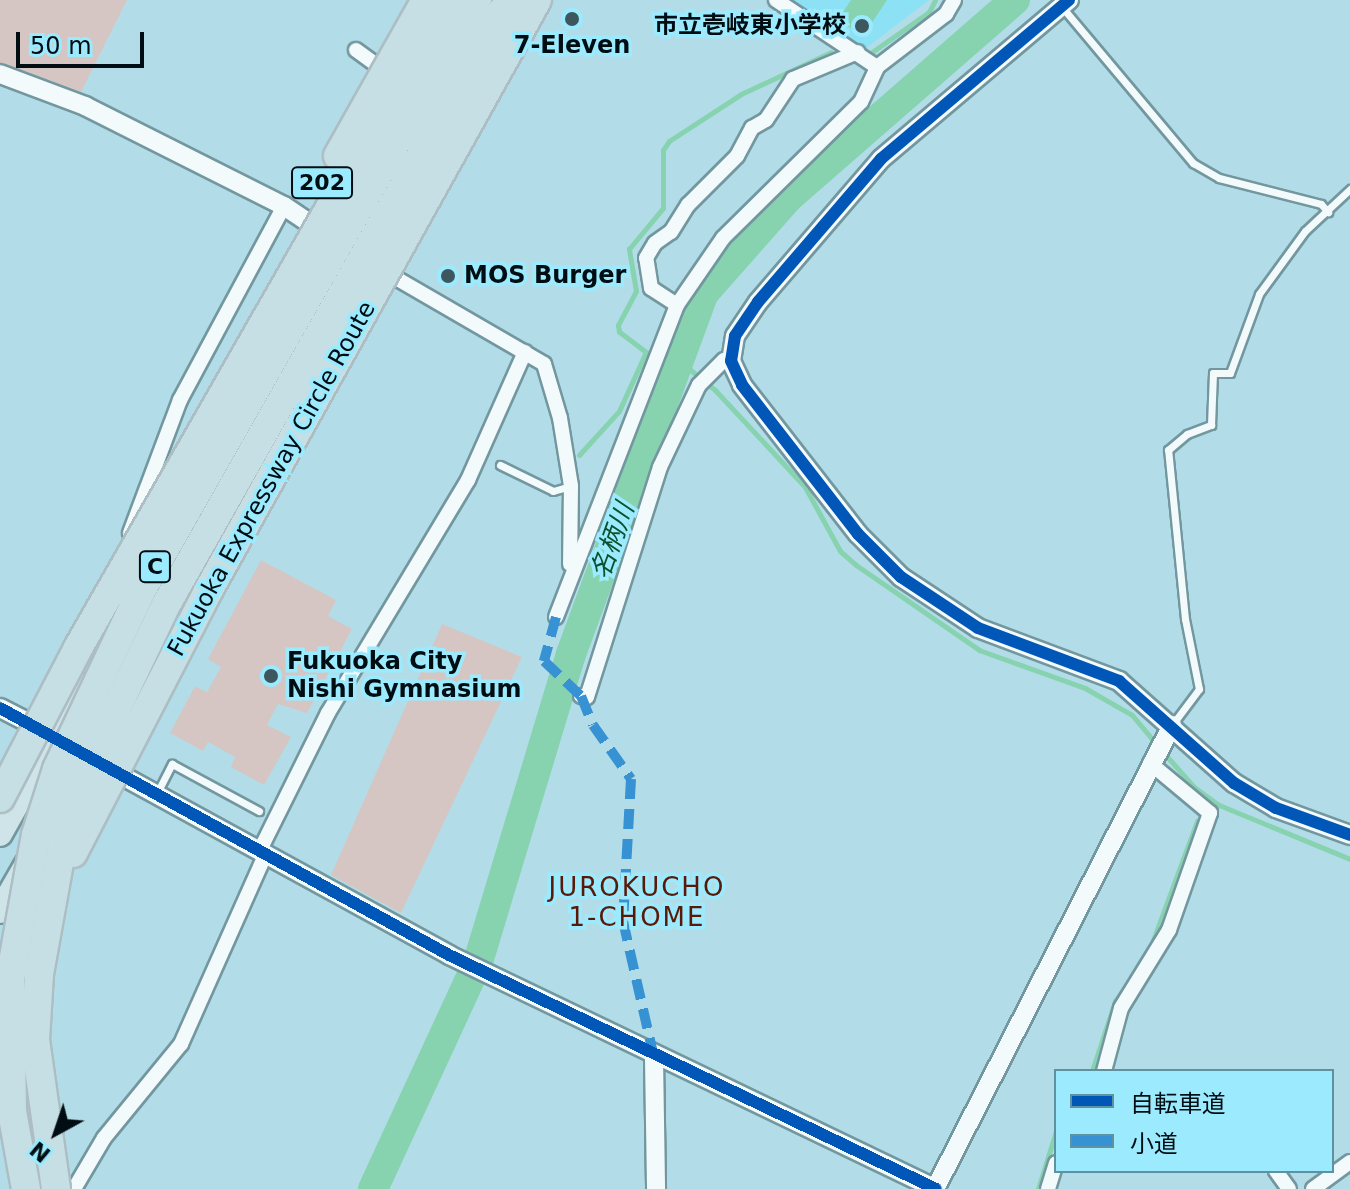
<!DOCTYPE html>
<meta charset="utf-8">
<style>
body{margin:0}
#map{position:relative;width:1350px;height:1189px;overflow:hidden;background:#b2dde8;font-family:"DejaVu Sans","Noto Sans JP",sans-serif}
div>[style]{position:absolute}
.built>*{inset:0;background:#8de1f5}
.green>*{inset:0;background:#d5c6c3}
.water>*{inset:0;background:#87d2af}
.stream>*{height:5px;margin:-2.5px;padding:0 2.5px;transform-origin:2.5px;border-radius:2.5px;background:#87d2af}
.river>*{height:30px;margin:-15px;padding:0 15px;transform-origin:15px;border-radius:15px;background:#87d2af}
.roads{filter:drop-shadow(2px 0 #73979f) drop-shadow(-2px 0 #73979f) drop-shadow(0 2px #73979f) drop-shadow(0 -2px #73979f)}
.service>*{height:7px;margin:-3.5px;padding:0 3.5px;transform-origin:3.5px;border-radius:3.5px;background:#f3fafc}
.minor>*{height:14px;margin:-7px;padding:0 7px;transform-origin:7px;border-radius:7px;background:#f3fafc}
.tertiary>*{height:18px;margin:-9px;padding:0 9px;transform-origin:9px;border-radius:9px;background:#f3fafc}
.trunk>*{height:24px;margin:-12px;padding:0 12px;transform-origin:12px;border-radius:12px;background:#cfe4e8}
.bridges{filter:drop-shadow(2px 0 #acbec3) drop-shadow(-2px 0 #acbec3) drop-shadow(0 2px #acbec3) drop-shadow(0 -2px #acbec3)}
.motorway-bridge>*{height:28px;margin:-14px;padding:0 14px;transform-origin:14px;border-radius:14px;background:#c6dfe4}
.quiet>*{height:10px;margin-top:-5px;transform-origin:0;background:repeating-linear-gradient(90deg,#3692d3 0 20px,transparent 0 30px)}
.cycleway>*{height:12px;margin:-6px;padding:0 6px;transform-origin:6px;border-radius:6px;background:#0057b8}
.dots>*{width:22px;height:22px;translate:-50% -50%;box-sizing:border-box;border:4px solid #9ceafe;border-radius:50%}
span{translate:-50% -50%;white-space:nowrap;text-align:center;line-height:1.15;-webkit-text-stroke:7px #9ceafe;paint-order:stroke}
.shield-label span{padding:2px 6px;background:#9ceafe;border:2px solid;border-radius:6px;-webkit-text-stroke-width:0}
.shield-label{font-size:22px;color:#000e13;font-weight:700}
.poi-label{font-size:24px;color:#000e13;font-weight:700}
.right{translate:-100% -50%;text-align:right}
.left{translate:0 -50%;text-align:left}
.street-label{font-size:24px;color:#000e13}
.water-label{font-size:26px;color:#0c512e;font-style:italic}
.neighbourhood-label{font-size:26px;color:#5a1908;letter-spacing:2px}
.legend{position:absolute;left:1054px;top:1069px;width:280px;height:104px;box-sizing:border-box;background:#9ceafe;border:2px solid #5e92a0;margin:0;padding:10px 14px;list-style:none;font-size:24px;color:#000e13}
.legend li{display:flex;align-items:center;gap:16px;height:40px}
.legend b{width:40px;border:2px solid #5e92a0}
.north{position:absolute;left:16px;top:1093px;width:80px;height:80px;-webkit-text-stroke:6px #9ceafe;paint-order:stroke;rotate:220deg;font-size:22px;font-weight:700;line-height:32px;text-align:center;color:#000e13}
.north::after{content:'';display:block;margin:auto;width:28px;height:36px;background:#000e13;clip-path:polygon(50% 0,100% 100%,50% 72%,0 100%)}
.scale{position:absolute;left:16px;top:32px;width:128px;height:36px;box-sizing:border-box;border:4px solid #000e13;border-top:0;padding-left:10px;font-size:24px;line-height:28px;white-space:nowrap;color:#000e13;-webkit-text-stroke:6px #9ceafe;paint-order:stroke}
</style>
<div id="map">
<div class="built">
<i style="clip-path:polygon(788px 0,929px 0,865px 49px)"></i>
</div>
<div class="green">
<i style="clip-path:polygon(0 0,127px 0,78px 98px,0 67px)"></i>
<i style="clip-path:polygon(261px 560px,336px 600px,328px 616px,352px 629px,307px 713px,278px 704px,267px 725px,291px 737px,264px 785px,231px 767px,235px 757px,208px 742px,203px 751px,170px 733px,195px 686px,207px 692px,221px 667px,208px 659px)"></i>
<i style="clip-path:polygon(442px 624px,522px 657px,401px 913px,331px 875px)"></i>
</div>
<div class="water">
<i style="clip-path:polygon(851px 0,887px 0,863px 36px,838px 20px)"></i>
</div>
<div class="stream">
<i style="left:872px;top:52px;width:70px;rotate:-35.1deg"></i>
<i style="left:929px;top:12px;width:13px;rotate:-63deg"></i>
<i style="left:677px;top:359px;width:49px;rotate:39.2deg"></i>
<i style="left:715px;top:390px;width:132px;rotate:47.1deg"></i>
<i style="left:805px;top:487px;width:73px;rotate:61.3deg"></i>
<i style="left:840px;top:551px;width:21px;rotate:41deg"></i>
<i style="left:856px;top:565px;width:150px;rotate:34.6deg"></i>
<i style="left:979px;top:650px;width:113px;rotate:19.7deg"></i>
<i style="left:1085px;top:688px;width:54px;rotate:29.9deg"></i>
<i style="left:1132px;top:715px;width:39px;rotate:50deg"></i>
<i style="left:579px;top:455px;width:59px;rotate:-47.7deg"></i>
<i style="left:619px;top:411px;width:65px;rotate:-65.4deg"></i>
<i style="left:646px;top:352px;width:34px;rotate:-143deg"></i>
<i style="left:619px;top:332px;width:7px;rotate:-98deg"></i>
<i style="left:618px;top:325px;width:38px;rotate:-62deg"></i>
<i style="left:636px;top:291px;width:43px;rotate:-99.5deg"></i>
<i style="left:629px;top:249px;width:53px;rotate:-50.3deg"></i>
<i style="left:663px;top:208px;width:58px;rotate:-90deg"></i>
<i style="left:663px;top:150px;width:11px;rotate:-56deg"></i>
<i style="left:669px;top:141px;width:86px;rotate:-33.1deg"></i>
<i style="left:741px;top:94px;width:99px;rotate:-25deg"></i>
<i style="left:1163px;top:752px;width:47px;rotate:48.5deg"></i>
<i style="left:1194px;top:787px;width:31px;rotate:36deg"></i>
<i style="left:1219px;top:805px;width:142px;rotate:22.4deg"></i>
<i style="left:1149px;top:951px;width:139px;rotate:-69.7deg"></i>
<i style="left:1092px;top:1071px;width:74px;rotate:-71.8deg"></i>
<i style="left:1115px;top:1001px;width:31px;rotate:-54deg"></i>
<i style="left:1038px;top:1189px;width:61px;rotate:-72.8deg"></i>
</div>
<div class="river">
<i style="left:373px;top:1189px;width:250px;rotate:-65.2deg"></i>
<i style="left:478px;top:962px;width:322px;rotate:-73.2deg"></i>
<i style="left:571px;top:654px;width:385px;rotate:-69.8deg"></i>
<i style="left:704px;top:293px;width:128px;rotate:-48.5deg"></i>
<i style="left:789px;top:197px;width:300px;rotate:-41.1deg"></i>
</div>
<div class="roads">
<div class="service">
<i style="left:1062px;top:7px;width:204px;rotate:50deg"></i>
<i style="left:1193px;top:163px;width:30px;rotate:30deg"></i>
<i style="left:1219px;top:178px;width:105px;rotate:14.3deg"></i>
<i style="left:1321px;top:204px;width:11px;rotate:49deg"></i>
<i style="left:500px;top:465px;width:59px;rotate:26.1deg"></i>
<i style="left:553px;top:491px;width:19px;rotate:-16deg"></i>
<i style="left:1172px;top:725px;width:45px;rotate:-53.1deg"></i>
<i style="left:1199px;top:689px;width:71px;rotate:-101.3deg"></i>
<i style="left:1185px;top:619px;width:170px;rotate:-95.7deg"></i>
<i style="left:1168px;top:450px;width:25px;rotate:-40deg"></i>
<i style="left:1187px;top:434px;width:26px;rotate:-21deg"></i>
<i style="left:1211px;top:425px;width:52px;rotate:-87.8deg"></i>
<i style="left:1213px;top:373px;width:17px"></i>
<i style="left:1230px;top:373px;width:84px;rotate:-69.8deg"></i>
<i style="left:1259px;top:294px;width:78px;rotate:-53.9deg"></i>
<i style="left:1305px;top:231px;width:62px;rotate:-43deg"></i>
<i style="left:157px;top:793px;width:33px;rotate:-63deg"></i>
<i style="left:172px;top:764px;width:99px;rotate:28.4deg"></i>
</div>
<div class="minor">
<i style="left:776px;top:0;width:121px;rotate:33.6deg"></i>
<i style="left:356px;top:50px;width:39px;rotate:36deg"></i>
<i style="left:382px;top:270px;width:187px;rotate:30.1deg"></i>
<i style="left:544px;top:364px;width:56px;rotate:73.5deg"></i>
<i style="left:560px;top:418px;width:69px;rotate:80.8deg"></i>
<i style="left:571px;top:486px;width:78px;rotate:90.7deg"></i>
<i style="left:677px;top:305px;width:31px;rotate:-147deg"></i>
<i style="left:651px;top:288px;width:30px;rotate:-99deg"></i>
<i style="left:646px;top:258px;width:17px;rotate:-59deg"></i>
<i style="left:655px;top:243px;width:19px;rotate:-35deg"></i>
<i style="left:671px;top:232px;width:32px;rotate:-58deg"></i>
<i style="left:688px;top:205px;width:69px;rotate:-45deg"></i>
<i style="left:737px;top:156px;width:32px;rotate:-62deg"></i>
<i style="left:752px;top:128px;width:16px;rotate:-30deg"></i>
<i style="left:766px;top:120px;width:49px;rotate:-56.6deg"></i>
<i style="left:793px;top:79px;width:70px;rotate:-22.6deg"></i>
<i style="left:130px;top:533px;width:142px;rotate:-69.4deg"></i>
<i style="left:180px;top:400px;width:220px;rotate:-61.8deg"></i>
<i style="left:556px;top:617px;width:335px;rotate:-68.8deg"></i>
<i style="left:677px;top:305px;width:81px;rotate:-55.5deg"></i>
<i style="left:723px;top:238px;width:194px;rotate:-44.6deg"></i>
<i style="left:861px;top:102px;width:38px;rotate:-65deg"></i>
<i style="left:877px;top:67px;width:87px;rotate:-37.5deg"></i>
<i style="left:946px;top:14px;width:16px;rotate:-60deg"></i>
<i style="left:581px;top:696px;width:6px;rotate:9deg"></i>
<i style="left:587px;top:697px;width:241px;rotate:-72.4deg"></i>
<i style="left:660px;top:467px;width:91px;rotate:-64.6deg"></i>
<i style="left:699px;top:385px;width:35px;rotate:-45deg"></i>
<i style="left:724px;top:360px;width:7px;rotate:8deg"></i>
<i style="left:259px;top:852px;width:155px;rotate:-63.6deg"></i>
<i style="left:328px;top:713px;width:272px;rotate:-59deg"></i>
<i style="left:468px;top:480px;width:140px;rotate:-66deg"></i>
<i style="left:1104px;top:1071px;width:65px;rotate:-74.9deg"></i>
<i style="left:1121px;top:1008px;width:92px;rotate:-58.4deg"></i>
<i style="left:1169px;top:930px;width:124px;rotate:-70.7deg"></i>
<i style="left:1210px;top:813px;width:78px;rotate:-140.2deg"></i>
<i style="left:1276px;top:1171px;width:22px;rotate:54deg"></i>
<i style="left:74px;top:1189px;width:59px;rotate:-59.5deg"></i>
<i style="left:104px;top:1138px;width:122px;rotate:-50.7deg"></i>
<i style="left:181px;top:1044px;width:207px;rotate:-66deg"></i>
<i style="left:1048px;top:1189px;width:27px;rotate:-73deg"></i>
<i style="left:1313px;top:1189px;width:46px;rotate:-36.1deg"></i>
</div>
<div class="tertiary">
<i style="left:1069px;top:0;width:246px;rotate:139.8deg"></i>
<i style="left:881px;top:159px;width:189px;rotate:130.7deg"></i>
<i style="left:758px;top:302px;width:41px;rotate:124.1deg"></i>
<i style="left:735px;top:336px;width:25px;rotate:99deg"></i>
<i style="left:731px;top:361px;width:26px;rotate:65deg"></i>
<i style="left:742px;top:385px;width:189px;rotate:52.1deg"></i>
<i style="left:858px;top:534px;width:61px;rotate:45deg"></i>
<i style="left:901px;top:577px;width:92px;rotate:33.5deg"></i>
<i style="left:978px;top:628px;width:151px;rotate:20.6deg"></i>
<i style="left:1119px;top:681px;width:154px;rotate:41.6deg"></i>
<i style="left:1234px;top:783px;width:49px;rotate:30.8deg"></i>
<i style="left:1276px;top:808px;width:79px;rotate:20deg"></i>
<i style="left:0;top:74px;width:91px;rotate:20.6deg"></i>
<i style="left:85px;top:106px;width:223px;rotate:26.7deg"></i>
<i style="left:284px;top:206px;width:52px;rotate:34deg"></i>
<i style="left:0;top:708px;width:51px;rotate:27.1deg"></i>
<i style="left:108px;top:768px;width:389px;rotate:28.7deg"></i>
<i style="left:449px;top:955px;width:540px;rotate:25.66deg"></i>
<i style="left:654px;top:1058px;width:131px;rotate:89.1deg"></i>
<i style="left:935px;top:1189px;width:521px;rotate:-62.94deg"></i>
</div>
<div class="trunk">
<i style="left:0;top:834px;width:170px;rotate:-60.7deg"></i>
<i style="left:0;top:911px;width:54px;rotate:-60.1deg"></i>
</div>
</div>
<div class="bridges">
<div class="motorway-bridge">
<i style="left:338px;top:156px;width:179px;rotate:-60.6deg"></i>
<i style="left:0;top:798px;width:169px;rotate:-62.5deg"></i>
<i style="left:78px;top:648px;width:747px;rotate:-60.21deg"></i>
<i style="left:73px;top:853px;width:295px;rotate:-62.7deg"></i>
<i style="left:208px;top:591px;width:676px;rotate:-60.9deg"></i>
<i style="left:26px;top:1189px;width:79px;rotate:-100.2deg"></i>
<i style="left:12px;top:1111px;width:132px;rotate:-90.9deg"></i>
<i style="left:10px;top:979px;width:146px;rotate:-79.8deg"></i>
<i style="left:36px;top:835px;width:69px;rotate:-72.3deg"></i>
<i style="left:57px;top:769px;width:199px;rotate:-64.7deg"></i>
<i style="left:142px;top:589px;width:678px;rotate:-60.37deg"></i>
<i style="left:56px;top:1189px;width:150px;rotate:-98deg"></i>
<i style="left:35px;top:1040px;width:66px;rotate:-86.5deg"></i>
<i style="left:39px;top:974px;width:135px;rotate:-79.8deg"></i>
<i style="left:63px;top:841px;width:66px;rotate:-72.4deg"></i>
<i style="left:83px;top:778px;width:194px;rotate:-64.4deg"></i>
<i style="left:167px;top:603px;width:693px;rotate:-60.44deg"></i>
</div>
</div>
<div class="quiet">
<i style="left:556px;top:617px;width:46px;rotate:105.3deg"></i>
<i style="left:544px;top:661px;width:51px;rotate:43.4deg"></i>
<i style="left:581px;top:696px;width:31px;rotate:68deg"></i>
<i style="left:593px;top:725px;width:66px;rotate:54.9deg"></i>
<i style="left:631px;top:779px;width:142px;rotate:93.2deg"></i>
<i style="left:623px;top:921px;width:139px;rotate:77.2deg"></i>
</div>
<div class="cycleway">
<i style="left:1069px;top:0;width:246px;rotate:139.8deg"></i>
<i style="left:881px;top:159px;width:189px;rotate:130.7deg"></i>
<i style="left:758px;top:302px;width:41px;rotate:124.1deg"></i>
<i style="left:735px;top:336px;width:25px;rotate:99deg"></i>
<i style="left:731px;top:361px;width:26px;rotate:65deg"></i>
<i style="left:742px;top:385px;width:189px;rotate:52.1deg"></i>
<i style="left:858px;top:534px;width:61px;rotate:45deg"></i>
<i style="left:901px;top:577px;width:92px;rotate:33.5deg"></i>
<i style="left:978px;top:628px;width:151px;rotate:20.6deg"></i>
<i style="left:1119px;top:681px;width:154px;rotate:41.6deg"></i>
<i style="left:1234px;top:783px;width:49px;rotate:30.8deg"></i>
<i style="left:1276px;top:808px;width:79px;rotate:20deg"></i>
<i style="left:0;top:708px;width:512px;rotate:28.82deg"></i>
<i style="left:449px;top:955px;width:540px;rotate:25.66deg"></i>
</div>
<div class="dots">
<i style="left:572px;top:19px;background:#3e565e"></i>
<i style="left:862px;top:26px;background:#3e565e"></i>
<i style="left:448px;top:276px;background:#3e565e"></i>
<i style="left:271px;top:676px;background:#3e565e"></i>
</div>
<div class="shield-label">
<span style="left:322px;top:183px">202</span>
<span style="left:155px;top:567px">C</span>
</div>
<div class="poi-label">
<span class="right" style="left:846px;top:26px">市立壱岐東小学校</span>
<span style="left:572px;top:46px">7-Eleven</span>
<span class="left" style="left:464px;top:276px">MOS Burger</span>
<span class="left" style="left:287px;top:676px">Fukuoka City<br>Nishi Gymnasium</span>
</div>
<div class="street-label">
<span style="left:272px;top:479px;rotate:-61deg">Fukuoka Expressway Circle Route</span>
</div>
<div class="water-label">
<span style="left:613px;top:541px;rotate:-70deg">名柄川</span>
</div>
<div class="neighbourhood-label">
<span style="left:637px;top:903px">JUROKUCHO<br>1-CHOME</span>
</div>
<ul class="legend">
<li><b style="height:10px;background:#0057b8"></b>自転車道</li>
<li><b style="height:10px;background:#3692d3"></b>小道</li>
</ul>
<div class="north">N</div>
<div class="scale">50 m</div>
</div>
